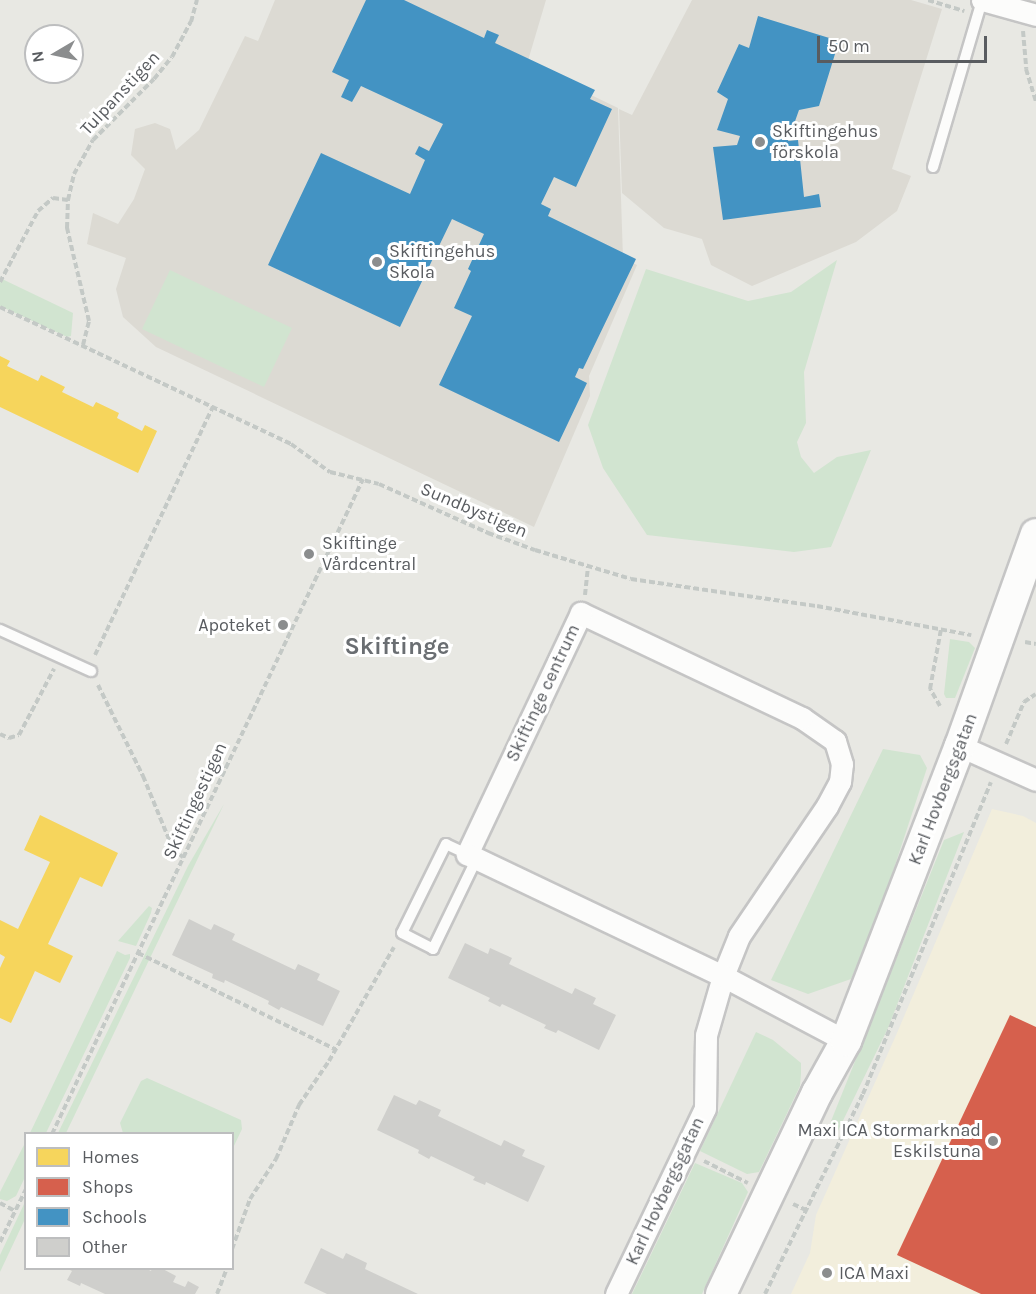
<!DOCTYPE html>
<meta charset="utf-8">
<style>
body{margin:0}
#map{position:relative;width:1036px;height:1294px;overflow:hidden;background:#e8e8e3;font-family:Karla,sans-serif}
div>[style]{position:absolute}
.commercial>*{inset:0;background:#f2eedc}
.education>*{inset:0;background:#dcdad3}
.green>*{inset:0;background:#d1e4d0}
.homes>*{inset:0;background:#f6d55c}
.shops>*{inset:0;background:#d6604d}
.schools>*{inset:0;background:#4393c3}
.building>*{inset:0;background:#cfcfcc}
.path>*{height:4px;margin-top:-2px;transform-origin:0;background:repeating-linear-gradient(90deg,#c4c9c6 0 6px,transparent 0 9px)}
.roads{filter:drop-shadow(2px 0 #c5c5c5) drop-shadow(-2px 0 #c5c5c5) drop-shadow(0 2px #c5c5c5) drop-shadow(0 -2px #c5c5c5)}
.lane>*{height:10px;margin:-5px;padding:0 5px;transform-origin:5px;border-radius:5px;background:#fcfcfb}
.street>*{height:21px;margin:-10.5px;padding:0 10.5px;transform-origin:10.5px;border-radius:10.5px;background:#fcfcfb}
.secondary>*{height:30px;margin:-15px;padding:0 15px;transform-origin:15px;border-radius:15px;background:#fcfcfb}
.dots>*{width:16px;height:16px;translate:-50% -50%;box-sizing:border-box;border:3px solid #fff;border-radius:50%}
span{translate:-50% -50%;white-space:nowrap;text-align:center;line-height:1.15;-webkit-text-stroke:6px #fff;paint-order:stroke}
.street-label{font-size:18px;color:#595c60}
.poi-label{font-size:18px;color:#595c60}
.left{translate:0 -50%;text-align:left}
.right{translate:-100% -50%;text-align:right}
.district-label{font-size:24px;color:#6a6e72;font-weight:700}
.legend{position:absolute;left:24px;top:1132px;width:210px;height:138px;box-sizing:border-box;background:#fff;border:2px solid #bdbebf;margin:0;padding:8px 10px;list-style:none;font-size:18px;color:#595c60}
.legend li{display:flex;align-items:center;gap:12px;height:30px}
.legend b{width:30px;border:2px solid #bdbebf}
.north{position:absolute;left:24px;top:24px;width:60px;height:60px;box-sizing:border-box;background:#fff;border:2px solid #bdbebf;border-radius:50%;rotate:261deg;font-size:16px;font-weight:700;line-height:24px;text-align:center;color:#595c60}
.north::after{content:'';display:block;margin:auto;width:21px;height:27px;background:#8b8d8e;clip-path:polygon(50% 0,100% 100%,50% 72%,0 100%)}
.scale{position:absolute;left:817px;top:36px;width:170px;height:27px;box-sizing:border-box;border:3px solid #595c60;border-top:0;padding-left:8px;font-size:18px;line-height:21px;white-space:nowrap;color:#595c60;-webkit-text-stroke:4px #fff;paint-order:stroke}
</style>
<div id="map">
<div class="commercial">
<i style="clip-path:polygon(992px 809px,1023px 816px,1036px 823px,1036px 1294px,791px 1294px,810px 1253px,816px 1215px,897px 1033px)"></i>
</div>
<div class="education">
<i style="clip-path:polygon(275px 0,546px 0,527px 64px,618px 108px,623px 258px,637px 265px,589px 376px,590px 396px,534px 527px,156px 347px,123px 317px,116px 289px,126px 258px,87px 244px,93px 213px,118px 224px,134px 199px,145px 169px,131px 155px,135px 129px,155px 123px,170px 129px,176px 150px,199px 130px,245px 36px,258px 41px)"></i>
<i style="clip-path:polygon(692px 0,911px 0,942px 9px,892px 169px,911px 176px,897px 211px,856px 242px,752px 286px,711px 265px,702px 239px,664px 228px,622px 193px,619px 109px,632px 115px)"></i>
</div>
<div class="green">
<i style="clip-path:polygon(837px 260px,804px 372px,806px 423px,797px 442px,801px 457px,814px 473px,837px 457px,871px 450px,831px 547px,794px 552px,647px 535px,603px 468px,588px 425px,646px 269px,748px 301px,791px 292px)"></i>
<i style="clip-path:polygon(170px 270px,292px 328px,264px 387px,142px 329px)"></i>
<i style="clip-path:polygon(0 278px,73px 313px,71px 336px,67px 337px,0 306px)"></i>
<i style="clip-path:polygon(950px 639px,969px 642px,975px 648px,955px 698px,946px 698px,944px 694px)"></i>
<i style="clip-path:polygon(883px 749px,920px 755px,927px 768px,876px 923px,851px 979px,808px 994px,771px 980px)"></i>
<i style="clip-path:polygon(224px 804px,66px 1133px,58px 1133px,188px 866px)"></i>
<i style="clip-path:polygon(964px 832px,888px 1028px,836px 1135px,827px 1131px,944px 840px)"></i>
<i style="clip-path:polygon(149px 906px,152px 908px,151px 913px,136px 946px,118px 941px)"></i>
<i style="clip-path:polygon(117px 951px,125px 955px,130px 954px,130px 958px,46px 1133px,30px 1133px)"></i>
<i style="clip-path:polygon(756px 1032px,773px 1040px,801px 1063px,801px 1074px,800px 1086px,759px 1172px,747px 1174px,700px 1151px)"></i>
<i style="clip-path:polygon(147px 1078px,241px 1120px,242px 1129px,233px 1148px,232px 1134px,123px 1133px,120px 1123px,141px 1081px)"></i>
<i style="clip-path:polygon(25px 1143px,25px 1177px,16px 1196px,7px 1201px,0 1199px,0 1192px)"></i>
<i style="clip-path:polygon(695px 1163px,742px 1183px,748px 1192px,702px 1294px,632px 1294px)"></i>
<i style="clip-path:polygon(25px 1202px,25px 1219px,0 1272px,0 1255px)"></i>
</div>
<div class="homes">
<i style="clip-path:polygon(0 356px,10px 361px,7px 366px,38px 381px,41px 375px,65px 387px,62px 392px,93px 407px,96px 402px,119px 413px,117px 418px,142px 431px,145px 425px,157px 431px,138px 473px,0 407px)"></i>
<i style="clip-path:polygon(40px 815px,118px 853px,102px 887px,80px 877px,48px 944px,73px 956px,60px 983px,35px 971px,11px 1023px,0 1018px,0 968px,5px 957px,0 954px,0 920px,18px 929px,50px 862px,24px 850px)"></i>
</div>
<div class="shops">
<i style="clip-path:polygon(1010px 1015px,1036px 1027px,1036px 1294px,981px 1294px,897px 1255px)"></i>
</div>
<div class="schools">
<i style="clip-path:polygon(366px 0,404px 0,484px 38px,487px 30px,499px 35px,495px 43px,595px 90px,590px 99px,612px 109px,576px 187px,554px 177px,541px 204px,551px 209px,548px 216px,636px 259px,583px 369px,579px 368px,575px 377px,587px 383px,559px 442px,439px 385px,472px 316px,454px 308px,471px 271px,468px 269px,484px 234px,452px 219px,400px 327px,268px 265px,321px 153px,410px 194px,425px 160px,415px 154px,419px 146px,429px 151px,443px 124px,361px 86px,352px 102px,341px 97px,349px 80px,332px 72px)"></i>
<i style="clip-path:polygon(758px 16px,839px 41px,819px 106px,799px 110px,788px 141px,798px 140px,804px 197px,819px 194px,821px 207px,723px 220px,713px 147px,737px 145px,740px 136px,717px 130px,728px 99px,717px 92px,739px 44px,749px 48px)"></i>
</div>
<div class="building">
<i style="clip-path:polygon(189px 919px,211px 930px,214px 924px,235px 934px,232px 940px,295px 970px,298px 964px,320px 974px,317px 980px,340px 991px,323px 1026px,281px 1007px,279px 1010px,268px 1004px,269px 1001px,225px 980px,224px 983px,212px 978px,213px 974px,172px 955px)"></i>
<i style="clip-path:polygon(465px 943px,488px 954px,490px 948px,512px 958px,509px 964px,572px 994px,575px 988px,596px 998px,593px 1004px,616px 1015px,599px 1050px,558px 1030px,556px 1033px,544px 1028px,546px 1025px,502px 1004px,500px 1007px,488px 1001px,490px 998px,448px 978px)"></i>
<i style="clip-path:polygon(394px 1095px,416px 1105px,419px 1100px,441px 1110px,438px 1116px,501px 1146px,504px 1140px,525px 1150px,522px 1156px,545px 1166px,528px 1202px,486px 1182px,485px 1185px,473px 1180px,475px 1177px,431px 1156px,429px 1159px,418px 1153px,419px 1150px,377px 1130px)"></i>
<i style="clip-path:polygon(321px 1248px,343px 1259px,346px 1253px,367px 1263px,365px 1269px,418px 1294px,327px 1294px,304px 1283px)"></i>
<i style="clip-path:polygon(66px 1268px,145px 1268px,151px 1271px,152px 1268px,161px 1268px,176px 1276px,173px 1282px,185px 1287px,188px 1281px,199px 1287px,195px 1294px,105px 1294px,81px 1283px,80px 1286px,67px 1280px,72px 1271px)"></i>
</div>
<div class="path">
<i style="left:928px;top:0;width:38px;rotate:17deg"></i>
<i style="left:1023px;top:31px;width:38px;rotate:85deg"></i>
<i style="left:1026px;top:69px;width:34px;rotate:73deg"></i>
<i style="left:0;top:282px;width:81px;rotate:-61.8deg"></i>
<i style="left:38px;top:211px;width:20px;rotate:-41deg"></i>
<i style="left:53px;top:198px;width:15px;rotate:8deg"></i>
<i style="left:0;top:307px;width:322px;rotate:25.2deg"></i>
<i style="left:291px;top:444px;width:48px;rotate:35.7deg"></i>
<i style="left:330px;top:472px;width:50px;rotate:13.8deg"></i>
<i style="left:379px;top:484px;width:120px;rotate:24.2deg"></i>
<i style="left:488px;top:533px;width:50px;rotate:19.9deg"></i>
<i style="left:535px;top:550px;width:100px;rotate:16.8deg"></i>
<i style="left:631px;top:579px;width:188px;rotate:8.3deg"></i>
<i style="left:817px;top:606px;width:157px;rotate:10.7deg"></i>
<i style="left:83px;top:345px;width:25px;rotate:-76deg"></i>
<i style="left:89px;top:321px;width:96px;rotate:-103.3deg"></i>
<i style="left:67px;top:228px;width:28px;rotate:-88deg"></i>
<i style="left:68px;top:200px;width:27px;rotate:-77deg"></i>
<i style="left:74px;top:174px;width:39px;rotate:-61deg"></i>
<i style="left:93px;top:140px;width:86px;rotate:-45deg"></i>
<i style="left:154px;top:79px;width:28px;rotate:-51deg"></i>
<i style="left:172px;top:57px;width:40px;rotate:-62deg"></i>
<i style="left:191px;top:22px;width:23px;rotate:-75deg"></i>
<i style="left:585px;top:595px;width:28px;rotate:-84deg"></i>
<i style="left:1025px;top:642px;width:11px;rotate:10deg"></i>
<i style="left:95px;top:655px;width:275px;rotate:-64.6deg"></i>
<i style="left:98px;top:685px;width:102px;rotate:63.7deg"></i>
<i style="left:143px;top:776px;width:79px;rotate:67.7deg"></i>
<i style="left:173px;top:849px;width:13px;rotate:39deg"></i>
<i style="left:940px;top:706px;width:20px;rotate:-120deg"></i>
<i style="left:930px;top:689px;width:61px;rotate:-79.6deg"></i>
<i style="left:0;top:734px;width:10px;rotate:24deg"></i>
<i style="left:9px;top:738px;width:10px;rotate:-17deg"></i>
<i style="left:19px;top:735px;width:75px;rotate:-62.1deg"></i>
<i style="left:1006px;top:744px;width:46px;rotate:-66.8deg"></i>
<i style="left:1024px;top:702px;width:14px;rotate:-34deg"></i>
<i style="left:138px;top:953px;width:219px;rotate:26deg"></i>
<i style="left:52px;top:1134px;width:725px;rotate:-64.6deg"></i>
<i style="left:704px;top:1161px;width:49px;rotate:26.6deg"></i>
<i style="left:0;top:1203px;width:17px;rotate:28deg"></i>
<i style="left:793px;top:1204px;width:14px;rotate:25deg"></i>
<i style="left:0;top:1242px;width:59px;rotate:-63.9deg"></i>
<i style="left:232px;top:1249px;width:53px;rotate:-70.2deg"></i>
<i style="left:250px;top:1199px;width:48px;rotate:-57deg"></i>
<i style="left:276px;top:1159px;width:59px;rotate:-66.9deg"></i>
<i style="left:299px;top:1105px;width:53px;rotate:-55.7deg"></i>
<i style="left:329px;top:1061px;width:131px;rotate:-60.3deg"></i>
<i style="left:217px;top:1294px;width:28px;rotate:-69deg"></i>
<i style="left:765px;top:1294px;width:223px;rotate:-63.9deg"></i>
<i style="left:863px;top:1094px;width:337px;rotate:-67.7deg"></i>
</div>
<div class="roads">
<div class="lane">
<i style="left:933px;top:167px;width:174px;rotate:-73.6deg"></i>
<i style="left:0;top:630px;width:100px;rotate:24.3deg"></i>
<i style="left:467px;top:854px;width:23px;rotate:-155deg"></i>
<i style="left:446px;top:844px;width:99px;rotate:116.3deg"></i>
<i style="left:402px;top:933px;width:35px;rotate:27deg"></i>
<i style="left:433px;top:949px;width:101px;rotate:-64.2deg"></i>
</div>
<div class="street">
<i style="left:982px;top:0;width:56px;rotate:15.5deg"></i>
<i style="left:960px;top:746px;width:83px;rotate:24.1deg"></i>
<i style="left:616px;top:1294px;width:206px;rotate:-64.4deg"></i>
<i style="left:705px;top:1108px;width:73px;rotate:-89.2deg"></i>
<i style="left:706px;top:1035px;width:61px;rotate:-73.9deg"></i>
<i style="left:723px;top:976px;width:43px;rotate:-68.2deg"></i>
<i style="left:739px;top:936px;width:157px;rotate:-55.9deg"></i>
<i style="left:827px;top:806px;width:27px;rotate:-62deg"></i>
<i style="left:840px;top:782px;width:18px;rotate:-84deg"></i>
<i style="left:842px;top:764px;width:24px;rotate:-107deg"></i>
<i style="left:835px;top:741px;width:40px;rotate:-145.1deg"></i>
<i style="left:802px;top:718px;width:245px;rotate:-154.6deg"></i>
<i style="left:581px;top:613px;width:267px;rotate:115.3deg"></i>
<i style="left:467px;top:854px;width:284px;rotate:25.5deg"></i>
<i style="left:723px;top:976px;width:139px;rotate:27.9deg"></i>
</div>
<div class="secondary">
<i style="left:721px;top:1294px;width:223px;rotate:-64.5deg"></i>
<i style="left:817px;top:1093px;width:60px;rotate:-60.9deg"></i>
<i style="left:846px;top:1041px;width:316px;rotate:-68.9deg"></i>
<i style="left:960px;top:746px;width:225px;rotate:-70.3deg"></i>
</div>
</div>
<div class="dots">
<i style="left:760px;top:142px;background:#8b8d8e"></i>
<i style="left:377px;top:262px;background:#8b8d8e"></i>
<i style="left:309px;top:554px;background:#8b8d8e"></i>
<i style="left:283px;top:625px;background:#8b8d8e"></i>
<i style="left:993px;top:1141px;background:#8b8d8e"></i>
<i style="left:827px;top:1273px;background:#8b8d8e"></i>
</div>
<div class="street-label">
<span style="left:120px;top:93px;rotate:-47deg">Tulpanstigen</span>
<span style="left:474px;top:510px;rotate:23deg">Sundbystigen</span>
<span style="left:543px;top:693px;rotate:-65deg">Skiftinge centrum</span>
<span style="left:943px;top:789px;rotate:-69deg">Karl Hovbergsgatan</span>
<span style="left:195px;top:801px;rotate:-65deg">Skiftingestigen</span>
<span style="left:665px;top:1191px;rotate:-65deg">Karl Hovbergsgatan</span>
</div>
<div class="poi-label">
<span class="left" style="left:772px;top:142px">Skiftingehus<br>förskola</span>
<span class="left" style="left:389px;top:262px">Skiftingehus<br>Skola</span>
<span class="left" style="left:322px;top:554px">Skiftinge<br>Vårdcentral</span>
<span class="right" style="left:271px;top:625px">Apoteket</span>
<span class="right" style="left:981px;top:1141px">Maxi ICA Stormarknad<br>Eskilstuna</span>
<span class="left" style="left:839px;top:1273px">ICA Maxi</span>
</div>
<div class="district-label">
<span style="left:397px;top:647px">Skiftinge</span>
</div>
<ul class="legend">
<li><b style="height:16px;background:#f6d55c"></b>Homes</li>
<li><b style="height:16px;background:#d6604d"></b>Shops</li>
<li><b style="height:16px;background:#4393c3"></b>Schools</li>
<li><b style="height:16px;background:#cfcfcc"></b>Other</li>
</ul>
<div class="north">N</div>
<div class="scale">50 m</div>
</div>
